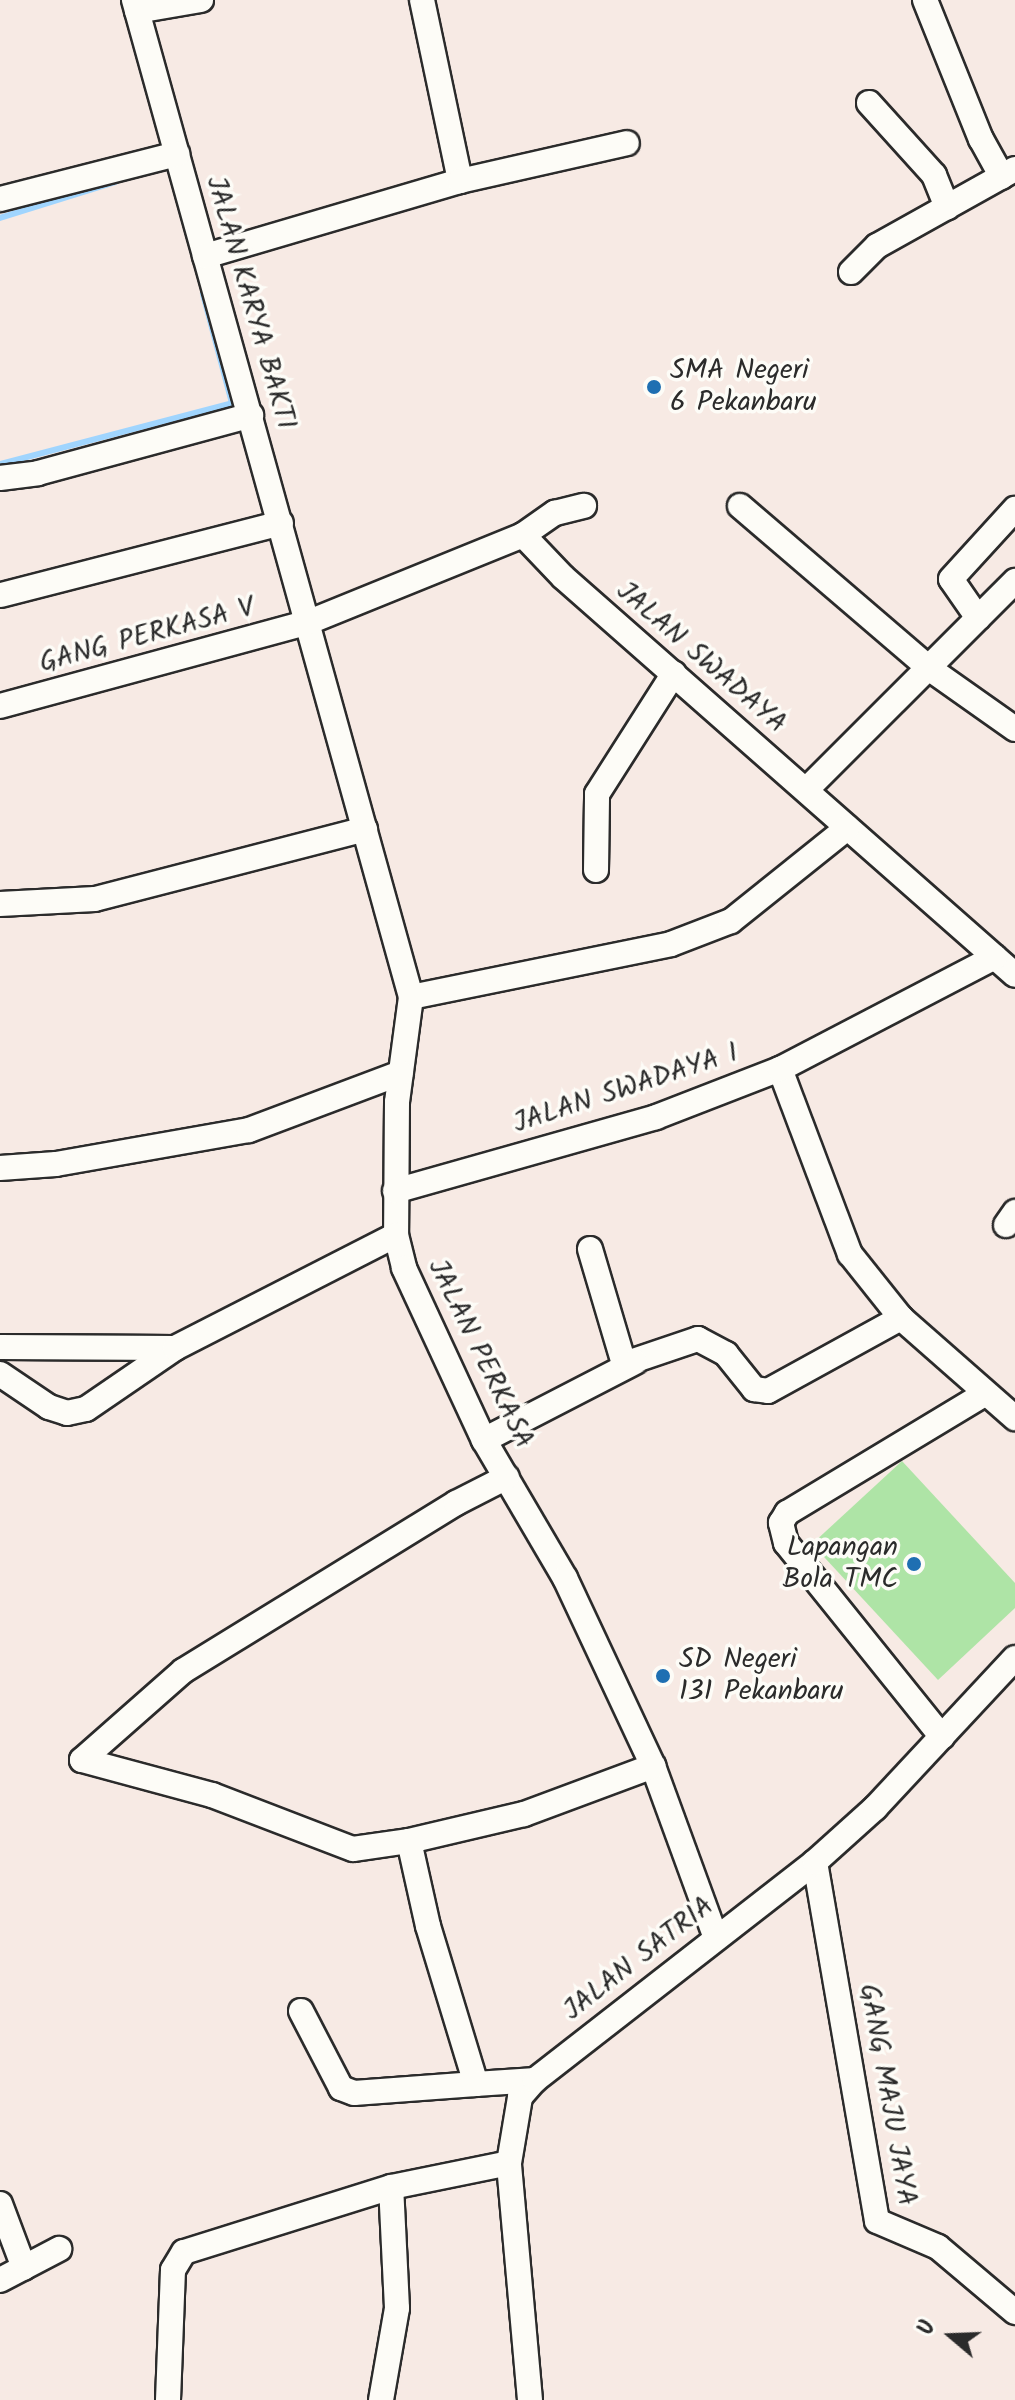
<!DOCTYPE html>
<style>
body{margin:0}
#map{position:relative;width:1015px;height:2400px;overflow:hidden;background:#f7eae4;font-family:Kalam,sans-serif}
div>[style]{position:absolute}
.green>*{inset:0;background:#aee4a6}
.stream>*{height:6px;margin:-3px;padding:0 3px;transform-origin:3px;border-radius:3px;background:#a0d5fe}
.roads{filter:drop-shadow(2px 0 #2b2b2b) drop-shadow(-2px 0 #2b2b2b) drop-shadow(0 2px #2b2b2b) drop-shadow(0 -2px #2b2b2b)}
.minor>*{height:24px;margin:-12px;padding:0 12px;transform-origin:12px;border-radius:12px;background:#fdfcf7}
.dots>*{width:22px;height:22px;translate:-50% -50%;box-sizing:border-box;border:4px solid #fdfcf7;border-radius:50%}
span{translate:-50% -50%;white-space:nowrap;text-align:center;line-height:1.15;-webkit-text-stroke:7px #fdfcf7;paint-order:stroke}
.street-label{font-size:28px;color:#2b2b2b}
.poi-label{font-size:28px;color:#2b2b2b}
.left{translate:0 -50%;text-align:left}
.right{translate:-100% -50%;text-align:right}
.north{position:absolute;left:911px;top:2296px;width:80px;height:80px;-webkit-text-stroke:6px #fdfcf7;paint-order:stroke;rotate:289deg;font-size:22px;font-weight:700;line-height:32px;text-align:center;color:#2b2b2b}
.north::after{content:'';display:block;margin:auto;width:28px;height:36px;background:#2b2b2b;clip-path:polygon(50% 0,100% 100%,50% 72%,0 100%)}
</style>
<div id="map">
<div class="green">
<i style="clip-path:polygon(902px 1461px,1015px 1583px,1015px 1608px,938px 1680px,812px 1544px)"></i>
</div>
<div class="stream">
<i style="left:0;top:218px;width:121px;rotate:-17.4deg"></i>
<i style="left:0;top:464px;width:240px;rotate:-14.7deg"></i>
<i style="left:232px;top:403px;width:113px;rotate:-104.9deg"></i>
</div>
<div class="roads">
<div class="minor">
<i style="left:134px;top:0;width:1035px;rotate:74.47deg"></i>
<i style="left:411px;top:997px;width:106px;rotate:97.6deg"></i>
<i style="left:397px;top:1102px;width:133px;rotate:90.4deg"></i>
<i style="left:396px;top:1235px;width:34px;rotate:76deg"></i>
<i style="left:404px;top:1268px;width:190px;rotate:65.1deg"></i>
<i style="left:484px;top:1440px;width:160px;rotate:59.6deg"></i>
<i style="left:565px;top:1578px;width:208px;rotate:64.9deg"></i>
<i style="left:653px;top:1766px;width:180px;rotate:69.9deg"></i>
<i style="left:422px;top:0;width:185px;rotate:78.1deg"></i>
<i style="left:925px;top:0;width:150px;rotate:68.1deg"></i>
<i style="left:981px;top:139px;width:43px;rotate:61.1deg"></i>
<i style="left:137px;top:11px;width:65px;rotate:-9.8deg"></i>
<i style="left:869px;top:103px;width:97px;rotate:47.9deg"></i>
<i style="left:934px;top:175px;width:35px;rotate:68deg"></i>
<i style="left:0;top:199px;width:183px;rotate:-14.3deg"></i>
<i style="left:205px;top:256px;width:266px;rotate:-16.4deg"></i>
<i style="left:460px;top:181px;width:171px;rotate:-12.8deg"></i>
<i style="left:851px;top:272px;width:37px;rotate:-45deg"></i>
<i style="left:877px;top:246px;width:158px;rotate:-29.2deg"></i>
<i style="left:0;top:478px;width:38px;rotate:-7deg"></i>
<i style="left:38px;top:473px;width:221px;rotate:-15.2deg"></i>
<i style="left:740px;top:506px;width:250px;rotate:40.6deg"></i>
<i style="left:930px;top:669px;width:104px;rotate:35.2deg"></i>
<i style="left:523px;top:535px;width:39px;rotate:-35deg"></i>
<i style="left:555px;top:513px;width:30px;rotate:-14deg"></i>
<i style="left:1px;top:595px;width:289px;rotate:-14.4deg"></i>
<i style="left:978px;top:618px;width:47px;rotate:-124.7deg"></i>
<i style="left:951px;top:579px;width:95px;rotate:-47.6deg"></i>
<i style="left:0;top:706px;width:320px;rotate:-15.2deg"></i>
<i style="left:309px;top:622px;width:231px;rotate:-22.1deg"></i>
<i style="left:523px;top:535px;width:58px;rotate:46.4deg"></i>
<i style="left:563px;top:577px;width:602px;rotate:41.36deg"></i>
<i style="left:806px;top:790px;width:296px;rotate:-45deg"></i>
<i style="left:596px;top:870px;width:76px;rotate:-89.2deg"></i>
<i style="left:597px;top:794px;width:143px;rotate:-57.5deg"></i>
<i style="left:0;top:904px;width:95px;rotate:-3deg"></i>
<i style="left:95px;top:899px;width:279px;rotate:-14.5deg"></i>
<i style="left:411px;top:997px;width:265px;rotate:-11.5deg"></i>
<i style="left:671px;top:944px;width:64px;rotate:-21deg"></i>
<i style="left:731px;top:921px;width:149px;rotate:-38.7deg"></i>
<i style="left:780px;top:1069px;width:198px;rotate:69.3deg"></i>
<i style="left:850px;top:1254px;width:82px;rotate:51.4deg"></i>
<i style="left:901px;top:1318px;width:152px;rotate:41.3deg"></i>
<i style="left:0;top:1168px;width:56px;rotate:-4.1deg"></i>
<i style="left:56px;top:1164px;width:196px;rotate:-10deg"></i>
<i style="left:249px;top:1130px;width:162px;rotate:-20.6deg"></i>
<i style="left:395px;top:1191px;width:271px;rotate:-15.8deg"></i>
<i style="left:656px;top:1117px;width:133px;rotate:-21.2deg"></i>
<i style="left:780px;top:1069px;width:242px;rotate:-27.5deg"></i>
<i style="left:1006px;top:1225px;width:16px;rotate:-55deg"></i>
<i style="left:590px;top:1249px;width:120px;rotate:73.5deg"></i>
<i style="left:624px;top:1364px;width:78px;rotate:-18.7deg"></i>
<i style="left:698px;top:1339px;width:32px;rotate:28deg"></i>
<i style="left:726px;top:1354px;width:45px;rotate:51.3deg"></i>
<i style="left:754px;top:1389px;width:14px;rotate:8deg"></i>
<i style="left:768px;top:1391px;width:152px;rotate:-28.8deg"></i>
<i style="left:0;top:1347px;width:175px;rotate:0.3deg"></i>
<i style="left:0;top:1374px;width:59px;rotate:34deg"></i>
<i style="left:49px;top:1407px;width:19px;rotate:18deg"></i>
<i style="left:67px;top:1413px;width:19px;rotate:-12deg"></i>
<i style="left:86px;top:1409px;width:108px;rotate:-34.4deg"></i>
<i style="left:175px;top:1348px;width:248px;rotate:-27.1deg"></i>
<i style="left:484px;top:1440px;width:170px;rotate:-27.3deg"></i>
<i style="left:942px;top:1737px;width:249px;rotate:-128.8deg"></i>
<i style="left:786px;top:1543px;width:21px;rotate:-104deg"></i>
<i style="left:781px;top:1523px;width:12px;rotate:-59deg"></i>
<i style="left:787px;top:1513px;width:232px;rotate:-31.1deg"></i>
<i style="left:82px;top:1760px;width:135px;rotate:15.1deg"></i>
<i style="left:212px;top:1795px;width:151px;rotate:21deg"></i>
<i style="left:353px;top:1849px;width:57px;rotate:-8.1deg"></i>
<i style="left:409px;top:1841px;width:118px;rotate:-13.2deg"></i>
<i style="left:524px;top:1814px;width:138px;rotate:-20.4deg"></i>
<i style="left:82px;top:1760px;width:135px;rotate:-41.4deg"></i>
<i style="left:183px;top:1671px;width:321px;rotate:-31.6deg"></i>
<i style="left:456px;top:1503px;width:57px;rotate:-27deg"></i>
<i style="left:409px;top:1841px;width:87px;rotate:77.4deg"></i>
<i style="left:428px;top:1926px;width:165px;rotate:73.1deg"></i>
<i style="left:476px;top:2084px;width:59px;rotate:-3.9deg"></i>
<i style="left:815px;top:1862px;width:364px;rotate:80.2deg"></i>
<i style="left:877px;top:2221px;width:66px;rotate:23.1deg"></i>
<i style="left:938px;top:2247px;width:101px;rotate:40.2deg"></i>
<i style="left:301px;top:2011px;width:87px;rotate:62.5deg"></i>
<i style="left:341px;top:2088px;width:14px;rotate:21deg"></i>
<i style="left:354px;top:2093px;width:122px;rotate:-4.2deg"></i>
<i style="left:0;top:2204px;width:68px;rotate:69.4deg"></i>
<i style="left:0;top:2280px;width:67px;rotate:-27.7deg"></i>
<i style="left:168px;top:2400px;width:130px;rotate:-87.8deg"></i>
<i style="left:173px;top:2270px;width:21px;rotate:-59deg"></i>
<i style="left:184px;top:2252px;width:217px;rotate:-17.4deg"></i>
<i style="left:391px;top:2187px;width:120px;rotate:-11.5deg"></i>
<i style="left:381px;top:2400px;width:93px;rotate:-80.1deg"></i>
<i style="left:397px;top:2308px;width:121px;rotate:-92.8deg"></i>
<i style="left:530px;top:2400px;width:238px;rotate:-95.1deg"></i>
<i style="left:509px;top:2163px;width:67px;rotate:-80.5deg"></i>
<i style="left:520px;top:2097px;width:23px;rotate:-49deg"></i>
<i style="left:535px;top:2080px;width:355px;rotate:-37.9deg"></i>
<i style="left:815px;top:1862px;width:81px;rotate:-42deg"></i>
<i style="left:875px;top:1808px;width:205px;rotate:-47deg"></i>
</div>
</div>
<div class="dots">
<i style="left:654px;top:387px;background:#1f6fb2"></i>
<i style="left:914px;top:1564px;background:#1f6fb2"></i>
<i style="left:663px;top:1676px;background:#1f6fb2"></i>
</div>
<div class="street-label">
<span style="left:250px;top:303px;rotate:74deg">JALAN KARYA BAKTI</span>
<span style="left:147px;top:636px;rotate:-15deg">GANG PERKASA V</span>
<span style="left:701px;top:658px;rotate:41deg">JALAN SWADAYA</span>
<span style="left:626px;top:1089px;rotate:-18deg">JALAN SWADAYA I</span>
<span style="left:480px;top:1354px;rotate:64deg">JALAN PERKASA</span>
<span style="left:639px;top:1959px;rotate:-38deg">JALAN SATRIA</span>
<span style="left:887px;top:2095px;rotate:80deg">GANG MAJU JAYA</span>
</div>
<div class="poi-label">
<span class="left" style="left:670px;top:387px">SMA Negeri<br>6 Pekanbaru</span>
<span class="right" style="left:898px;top:1564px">Lapangan<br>Bola TMC</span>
<span class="left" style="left:679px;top:1676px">SD Negeri<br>131 Pekanbaru</span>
</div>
<div class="north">U</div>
</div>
